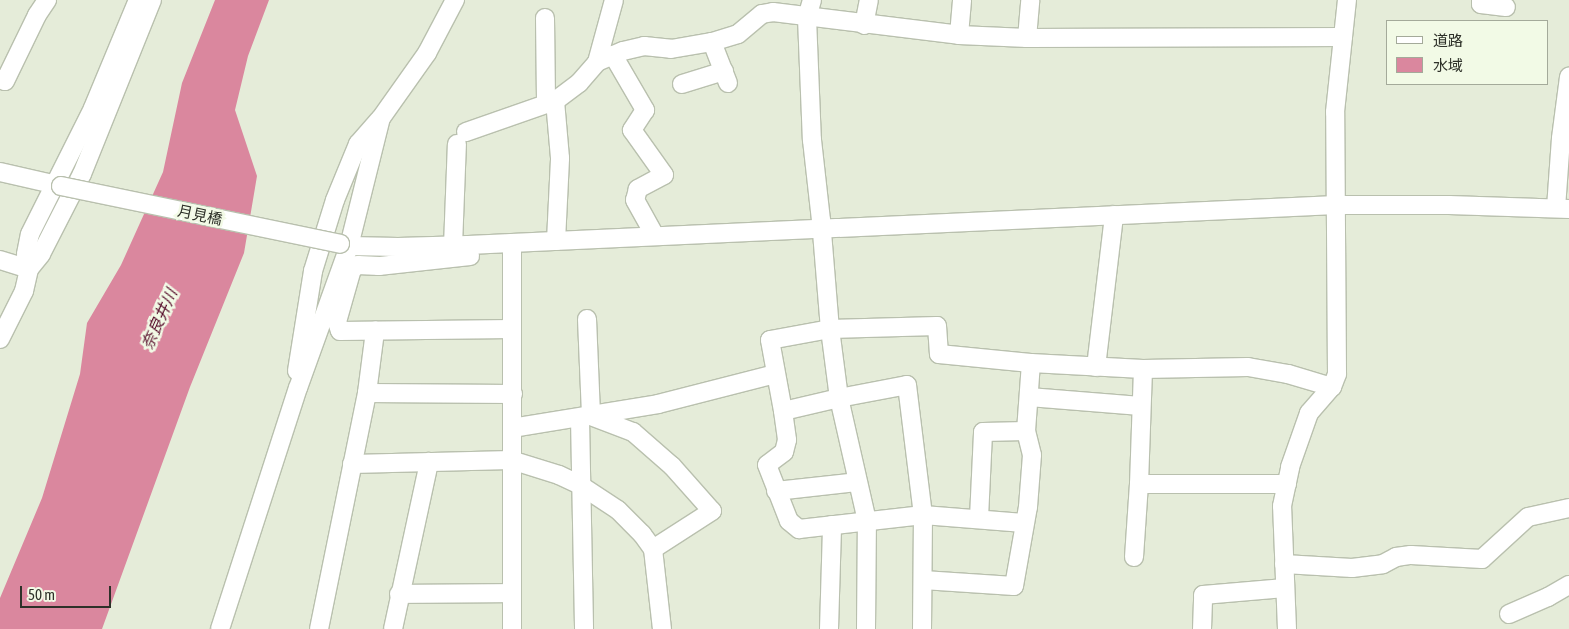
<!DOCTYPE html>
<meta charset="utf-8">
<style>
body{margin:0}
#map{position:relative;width:1569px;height:629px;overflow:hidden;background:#e5ecd9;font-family:"Asap Condensed","Noto Sans JP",sans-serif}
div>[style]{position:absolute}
.water>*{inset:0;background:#da879e}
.roads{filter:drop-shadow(1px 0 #b9c0ae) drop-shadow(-1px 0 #b9c0ae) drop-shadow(0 1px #b9c0ae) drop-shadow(0 -1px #b9c0ae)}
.minor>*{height:18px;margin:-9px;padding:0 9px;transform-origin:9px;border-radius:9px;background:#fff}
.bridges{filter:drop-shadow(1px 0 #b9c0ae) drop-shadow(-1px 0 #b9c0ae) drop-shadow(0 1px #b9c0ae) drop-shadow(0 -1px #b9c0ae)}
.minor-bridge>*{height:18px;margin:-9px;padding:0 9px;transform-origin:9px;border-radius:9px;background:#fff}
span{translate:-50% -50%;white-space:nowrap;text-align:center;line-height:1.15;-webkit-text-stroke:5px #f2fae6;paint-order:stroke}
.street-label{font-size:15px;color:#2e3129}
.water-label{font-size:16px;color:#570d2b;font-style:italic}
.legend{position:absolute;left:1386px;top:20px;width:162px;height:65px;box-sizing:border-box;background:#f2fae6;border:1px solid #a4aa9a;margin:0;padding:6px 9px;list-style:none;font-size:15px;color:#2e3129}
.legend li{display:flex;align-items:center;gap:10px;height:25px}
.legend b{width:25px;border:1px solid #a4aa9a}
.scale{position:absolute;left:20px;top:586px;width:91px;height:22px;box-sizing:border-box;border:2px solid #2e3129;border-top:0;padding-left:6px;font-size:15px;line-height:18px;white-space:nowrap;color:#2e3129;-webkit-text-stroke:4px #f2fae6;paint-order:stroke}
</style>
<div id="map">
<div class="water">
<i style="clip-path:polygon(215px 0,269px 0,248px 56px,235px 110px,257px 176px,244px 253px,190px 387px,102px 629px,0 629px,0 598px,42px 498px,80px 374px,87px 323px,121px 265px,163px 172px,182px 83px)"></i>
</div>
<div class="roads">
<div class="minor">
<i style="left:812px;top:0;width:19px;rotate:106deg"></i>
<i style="left:807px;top:18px;width:122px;rotate:87.7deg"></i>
<i style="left:812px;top:140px;width:81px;rotate:83.6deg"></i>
<i style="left:821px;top:220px;width:109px;rotate:85.3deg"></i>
<i style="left:830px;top:329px;width:70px;rotate:82.6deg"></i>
<i style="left:839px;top:398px;width:57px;rotate:166.9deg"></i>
<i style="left:783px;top:411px;width:72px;rotate:-100.4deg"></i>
<i style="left:770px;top:340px;width:61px;rotate:-10.4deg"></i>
<i style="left:830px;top:329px;width:107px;rotate:-1.6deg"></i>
<i style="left:937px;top:326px;width:28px;rotate:86deg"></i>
<i style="left:939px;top:354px;width:92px;rotate:5.6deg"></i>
<i style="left:1031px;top:363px;width:112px;rotate:3.1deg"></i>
<i style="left:1143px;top:369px;width:105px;rotate:-1.1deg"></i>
<i style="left:1248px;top:367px;width:41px;rotate:9.9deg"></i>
<i style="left:1288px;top:374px;width:46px;rotate:16.5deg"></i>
<i style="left:1481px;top:0;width:4px;rotate:90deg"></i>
<i style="left:1481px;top:4px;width:25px;rotate:7deg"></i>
<i style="left:545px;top:18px;width:85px;rotate:89.3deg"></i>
<i style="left:864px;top:25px;width:25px;rotate:-79deg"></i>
<i style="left:959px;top:35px;width:35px;rotate:-85deg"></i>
<i style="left:1027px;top:38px;width:38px;rotate:-85deg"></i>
<i style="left:712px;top:42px;width:44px;rotate:68.7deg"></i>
<i style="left:613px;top:55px;width:64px;rotate:59.8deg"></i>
<i style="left:645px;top:110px;width:24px;rotate:123deg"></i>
<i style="left:632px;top:130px;width:55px;rotate:54.6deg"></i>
<i style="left:664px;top:175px;width:30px;rotate:152deg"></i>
<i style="left:638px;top:189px;width:11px;rotate:105deg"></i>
<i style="left:635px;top:200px;width:41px;rotate:60.9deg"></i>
<i style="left:597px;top:62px;width:28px;rotate:-23deg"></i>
<i style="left:623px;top:51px;width:22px;rotate:-13deg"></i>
<i style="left:644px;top:46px;width:27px;rotate:6deg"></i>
<i style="left:671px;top:49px;width:42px;rotate:-9.7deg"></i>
<i style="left:712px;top:42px;width:27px;rotate:-17deg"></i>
<i style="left:738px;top:34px;width:31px;rotate:-40deg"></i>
<i style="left:762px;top:14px;width:11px;rotate:-10deg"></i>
<i style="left:773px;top:12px;width:187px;rotate:7deg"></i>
<i style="left:959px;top:35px;width:68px;rotate:2.5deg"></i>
<i style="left:1027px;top:38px;width:316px;rotate:-0.2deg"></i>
<i style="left:0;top:79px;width:5px;rotate:22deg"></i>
<i style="left:5px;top:81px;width:73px;rotate:-64.1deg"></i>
<i style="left:37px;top:15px;width:18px;rotate:-56deg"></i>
<i style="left:682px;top:84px;width:44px;rotate:-17.2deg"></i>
<i style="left:466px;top:132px;width:94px;rotate:-19.2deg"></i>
<i style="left:0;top:172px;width:63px;rotate:12.9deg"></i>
<i style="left:1556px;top:208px;width:70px;rotate:-85.9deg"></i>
<i style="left:1561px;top:138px;width:62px;rotate:-82.5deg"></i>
<i style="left:556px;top:241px;width:83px;rotate:-87.2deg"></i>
<i style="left:560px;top:158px;width:57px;rotate:-95deg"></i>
<i style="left:555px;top:101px;width:30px;rotate:-37deg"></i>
<i style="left:579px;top:83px;width:28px;rotate:-49deg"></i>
<i style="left:597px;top:62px;width:64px;rotate:-74.7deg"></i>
<i style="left:340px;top:244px;width:9px;rotate:13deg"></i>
<i style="left:349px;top:246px;width:49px;rotate:1.2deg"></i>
<i style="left:398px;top:247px;width:70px;rotate:-1.6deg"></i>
<i style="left:468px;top:245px;width:869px;rotate:-2.64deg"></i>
<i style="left:1336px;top:205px;width:113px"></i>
<i style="left:1449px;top:205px;width:120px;rotate:1.9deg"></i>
<i style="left:453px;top:246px;width:102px;rotate:-87.8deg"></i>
<i style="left:470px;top:256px;width:92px;rotate:173.7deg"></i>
<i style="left:379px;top:266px;width:21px;rotate:-177deg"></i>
<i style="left:358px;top:265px;width:7px;rotate:146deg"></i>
<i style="left:352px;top:269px;width:55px;rotate:105.8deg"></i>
<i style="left:337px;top:322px;width:9px;rotate:72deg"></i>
<i style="left:340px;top:331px;width:172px;rotate:-0.7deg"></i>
<i style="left:0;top:260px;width:30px;rotate:17deg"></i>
<i style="left:29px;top:269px;width:19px;rotate:-51deg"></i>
<i style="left:41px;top:254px;width:90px;rotate:-62.9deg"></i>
<i style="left:82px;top:174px;width:188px;rotate:-68.1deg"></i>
<i style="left:587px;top:319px;width:97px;rotate:87.6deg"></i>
<i style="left:591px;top:416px;width:45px;rotate:20.9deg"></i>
<i style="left:633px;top:432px;width:52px;rotate:41.1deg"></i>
<i style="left:672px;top:466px;width:60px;rotate:48.4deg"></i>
<i style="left:712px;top:511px;width:70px;rotate:147.2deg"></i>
<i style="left:0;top:339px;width:54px;rotate:-63.4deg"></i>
<i style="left:24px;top:291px;width:23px;rotate:-77deg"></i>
<i style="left:29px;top:269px;width:15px;rotate:-101deg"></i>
<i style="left:26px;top:254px;width:20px;rotate:-79deg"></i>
<i style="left:30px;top:234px;width:141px;rotate:-63.4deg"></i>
<i style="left:93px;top:108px;width:117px;rotate:-67.4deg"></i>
<i style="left:1096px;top:367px;width:153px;rotate:-83.2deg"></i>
<i style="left:297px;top:371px;width:101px;rotate:-80.9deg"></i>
<i style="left:313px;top:271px;width:74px;rotate:-72.8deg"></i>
<i style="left:335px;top:200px;width:61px;rotate:-67.7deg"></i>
<i style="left:358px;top:144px;width:32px;rotate:-49deg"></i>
<i style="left:367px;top:393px;width:146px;rotate:0.4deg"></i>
<i style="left:1029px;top:397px;width:112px;rotate:4.6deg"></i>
<i style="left:783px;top:411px;width:29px;rotate:82deg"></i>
<i style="left:787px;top:440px;width:12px;rotate:104deg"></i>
<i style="left:784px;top:452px;width:21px;rotate:143deg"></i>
<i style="left:767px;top:465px;width:60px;rotate:68.6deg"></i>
<i style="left:789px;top:521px;width:13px;rotate:39deg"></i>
<i style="left:799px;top:529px;width:125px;rotate:-6.4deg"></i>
<i style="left:923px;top:515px;width:101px;rotate:4.5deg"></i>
<i style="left:580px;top:418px;width:211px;rotate:88.9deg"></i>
<i style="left:512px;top:428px;width:148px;rotate:-9.3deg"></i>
<i style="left:658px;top:404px;width:121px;rotate:-14.4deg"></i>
<i style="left:352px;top:464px;width:159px;rotate:-1.4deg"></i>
<i style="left:511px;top:460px;width:50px;rotate:17.4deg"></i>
<i style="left:559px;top:475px;width:23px;rotate:25deg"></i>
<i style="left:580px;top:485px;width:45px;rotate:33.3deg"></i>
<i style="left:618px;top:510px;width:34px;rotate:45deg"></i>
<i style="left:642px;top:534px;width:19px;rotate:54deg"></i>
<i style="left:653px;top:549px;width:81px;rotate:83.6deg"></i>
<i style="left:1139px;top:484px;width:148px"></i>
<i style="left:776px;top:491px;width:81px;rotate:-6.3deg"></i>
<i style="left:979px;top:518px;width:86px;rotate:-87.3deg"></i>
<i style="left:983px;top:432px;width:43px;rotate:-1.3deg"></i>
<i style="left:1026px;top:431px;width:68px;rotate:-85.8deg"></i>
<i style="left:1134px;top:557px;width:73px;rotate:-86.1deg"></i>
<i style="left:1139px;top:484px;width:115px;rotate:-88deg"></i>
<i style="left:1284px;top:564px;width:68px;rotate:3.4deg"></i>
<i style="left:1352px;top:568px;width:31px;rotate:-7deg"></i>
<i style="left:1383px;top:564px;width:15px;rotate:-28deg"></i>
<i style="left:1396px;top:557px;width:15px;rotate:-8deg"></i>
<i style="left:1411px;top:555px;width:71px;rotate:3.2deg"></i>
<i style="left:1482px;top:559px;width:62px;rotate:-42.4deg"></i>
<i style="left:1528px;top:517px;width:42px;rotate:-12.4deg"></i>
<i style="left:923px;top:580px;width:91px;rotate:3.8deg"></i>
<i style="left:1014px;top:586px;width:80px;rotate:-80deg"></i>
<i style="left:1028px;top:507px;width:52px;rotate:-85.6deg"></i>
<i style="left:1032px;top:455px;width:25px;rotate:-104deg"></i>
<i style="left:399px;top:594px;width:113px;rotate:-0.5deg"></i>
<i style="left:1509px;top:614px;width:43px;rotate:-23.6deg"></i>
<i style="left:1548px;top:597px;width:24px;rotate:-30deg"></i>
<i style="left:220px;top:629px;width:253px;rotate:-72.1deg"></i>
<i style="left:298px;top:388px;width:151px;rotate:-70.2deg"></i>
<i style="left:349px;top:246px;width:132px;rotate:-76deg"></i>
<i style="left:381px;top:118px;width:80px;rotate:-54.7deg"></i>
<i style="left:427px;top:53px;width:60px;rotate:-62.2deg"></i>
<i style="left:319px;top:629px;width:241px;rotate:-78.5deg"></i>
<i style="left:367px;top:393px;width:63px;rotate:-82.6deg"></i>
<i style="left:393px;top:629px;width:171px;rotate:-77.8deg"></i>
<i style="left:512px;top:629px;width:386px;rotate:-90deg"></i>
<i style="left:829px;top:629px;width:104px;rotate:-88.3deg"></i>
<i style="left:866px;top:629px;width:108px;rotate:-89.5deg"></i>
<i style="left:867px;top:521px;width:126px;rotate:-102.8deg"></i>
<i style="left:839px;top:398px;width:69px;rotate:-10.8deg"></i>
<i style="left:907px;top:385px;width:131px;rotate:83deg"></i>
<i style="left:923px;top:515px;width:114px;rotate:90.5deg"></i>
<i style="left:1202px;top:629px;width:34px;rotate:-88deg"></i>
<i style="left:1203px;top:595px;width:82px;rotate:-4.9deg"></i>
<i style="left:1287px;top:629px;width:123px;rotate:-92.3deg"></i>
<i style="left:1282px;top:506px;width:40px;rotate:-78deg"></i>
<i style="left:1290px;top:467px;width:57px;rotate:-70.6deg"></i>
<i style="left:1309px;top:413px;width:35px;rotate:-49deg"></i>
<i style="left:1332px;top:387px;width:14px;rotate:-69deg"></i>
<i style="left:1337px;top:374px;width:262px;rotate:-90.4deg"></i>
<i style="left:1335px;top:112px;width:113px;rotate:-83.9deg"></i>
</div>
</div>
<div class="bridges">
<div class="minor-bridge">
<i style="left:61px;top:186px;width:285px;rotate:11.7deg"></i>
</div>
</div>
<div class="street-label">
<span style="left:200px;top:215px;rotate:12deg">月見橋</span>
</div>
<div class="water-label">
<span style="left:159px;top:319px;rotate:-66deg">奈良井川</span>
</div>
<ul class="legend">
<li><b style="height:6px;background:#fff"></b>道路</li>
<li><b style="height:14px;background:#da879e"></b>水域</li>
</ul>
<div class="scale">50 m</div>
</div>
